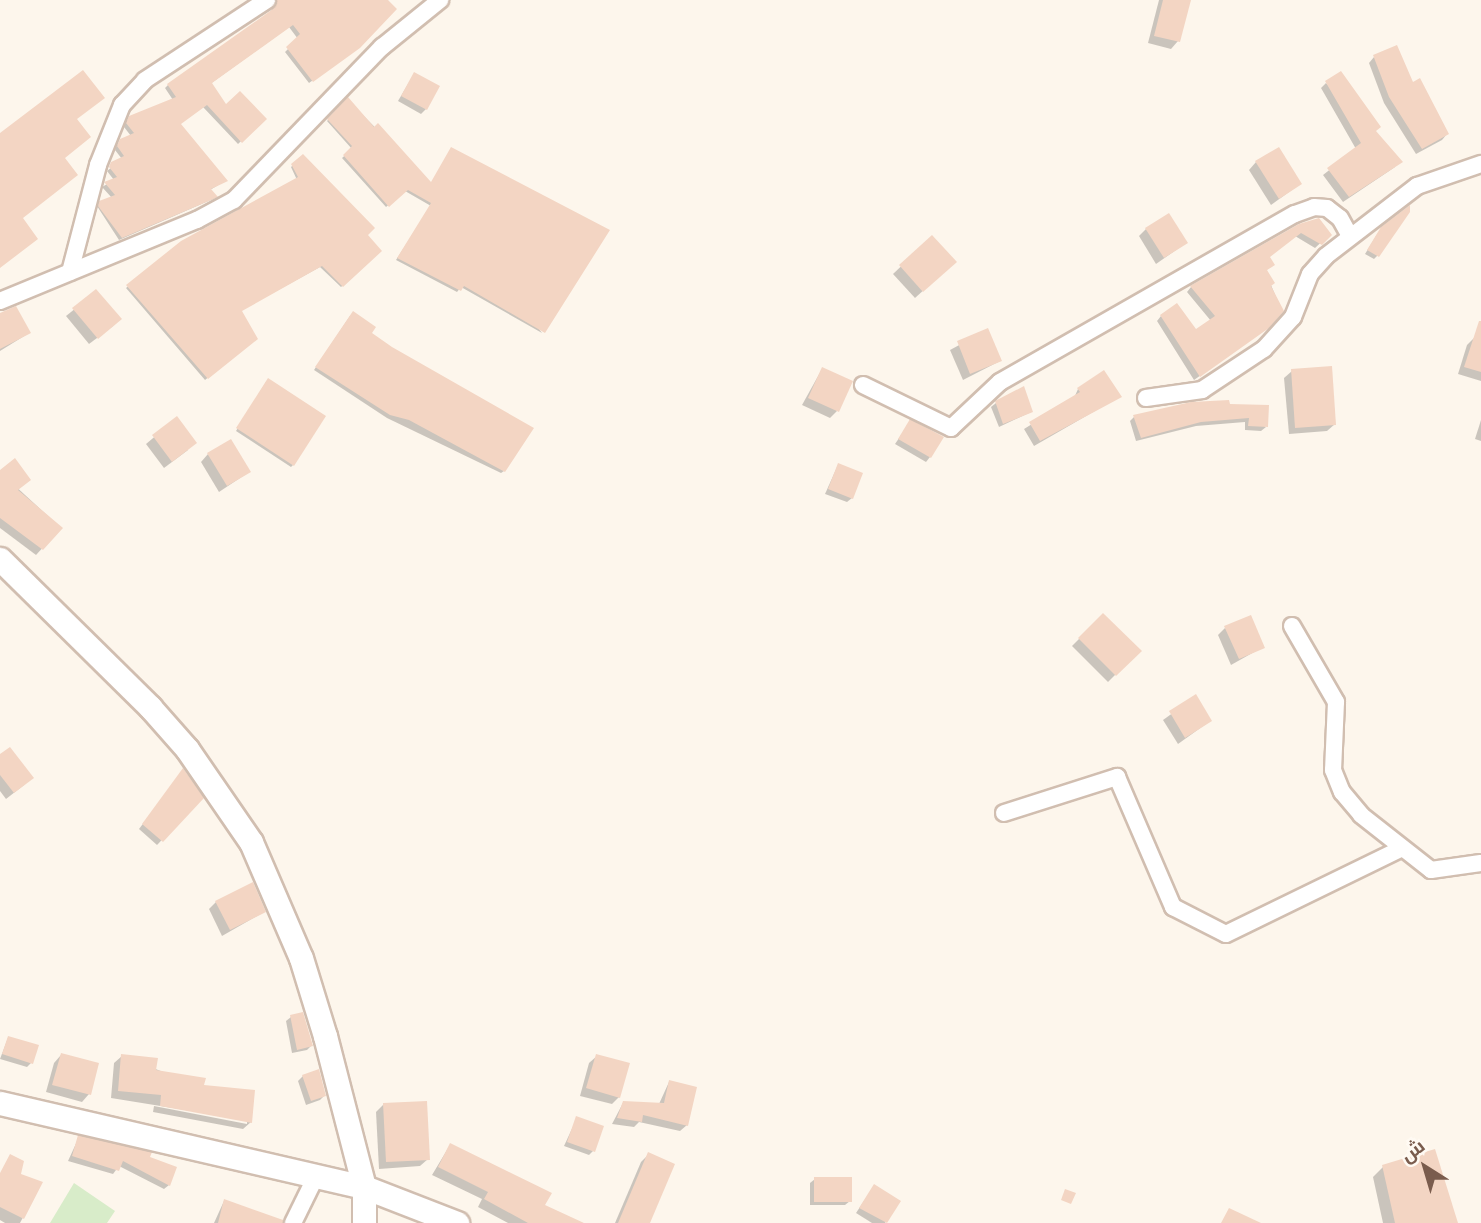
<!DOCTYPE html>
<meta charset="utf-8">
<style>
body{margin:0}
#map{position:relative;width:1481px;height:1223px;overflow:hidden;background:#fdf6ec;font-family:Manrope,Cairo,sans-serif}
div>[style]{position:absolute}
.green>*{inset:0;background:#d8ecc9}
.shadow>*{inset:0;background:#0003}
.building>*{inset:0;background:#f3d5c3}
.roads{filter:drop-shadow(2px 0 #d1beb0) drop-shadow(-2px 0 #d1beb0) drop-shadow(0 2px #d1beb0) drop-shadow(0 -2px #d1beb0)}
.street>*{height:16px;margin:-8px;padding:0 8px;transform-origin:8px;border-radius:8px;background:#fff}
.secondary>*{height:23px;margin:-11.5px;padding:0 11.5px;transform-origin:11.5px;border-radius:11.5px;background:#fff}
span{translate:-50% -50%;white-space:nowrap;text-align:center;line-height:1.15;-webkit-text-stroke:5px #fffaf3;paint-order:stroke}
.north{position:absolute;left:1390px;top:1132px;width:70px;height:70px;-webkit-text-stroke:5px #fffaf3;paint-order:stroke;rotate:323deg;font-size:19px;font-weight:700;line-height:28px;text-align:center;color:#7a5c4d}
.north::after{content:'';display:block;margin:auto;width:24px;height:32px;background:#7a5c4d;clip-path:polygon(50% 0,100% 100%,50% 72%,0 100%)}
</style>
<div id="map">
<div class="green">
<i style="clip-path:polygon(74px 1183px,115px 1211px,107px 1223px,50px 1223px)"></i>
</div>
<div class="shadow">
<i style="clip-path:polygon(276px 0,386px 0,354px 51px,309px 83px,285px 52px,298px 39px,289px 27px,210px 84px,226px 107px,264px 119px,238px 144px,203px 107px,179px 124px,225px 181px,210px 190px,216px 197px,213px 199px,119px 240px,97px 206px,112px 198px,102px 187px,114px 180px,107px 171px,122px 159px,115px 150px,117px 145px,131px 136px,124px 127px,126px 121px,173px 100px,165px 88px,168px 85px,271px 12px)"></i>
<i style="clip-path:polygon(1159px 0,1189px 0,1178px 41px,1171px 49px,1148px 43px)"></i>
<i style="clip-path:polygon(1374px 57px,1447px 134px,1442px 140px,1416px 154px,1384px 103px,1369px 63px)"></i>
<i style="clip-path:polygon(414px 74px,426px 109px,421px 114px,398px 101px)"></i>
<i style="clip-path:polygon(1326px 83px,1374px 132px,1395px 167px,1343px 202px,1323px 175px,1356px 149px,1321px 88px)"></i>
<i style="clip-path:polygon(348px 100px,431px 184px,542px 333px,461px 287px,457px 292px,396px 260px,431px 206px,405px 191px,386px 207px,342px 158px,352px 149px,327px 121px)"></i>
<i style="clip-path:polygon(303px 156px,380px 251px,341px 287px,320px 267px,240px 311px,256px 338px,205px 380px,126px 288px,182px 242px,297px 180px,291px 167px)"></i>
<i style="clip-path:polygon(1256px 162px,1300px 184px,1271px 205px,1249px 170px)"></i>
<i style="clip-path:polygon(1318px 220px,1329px 235px,1315px 248px,1295px 236px,1268px 257px,1273px 265px,1265px 271px,1282px 311px,1262px 332px,1194px 380px,1157px 321px,1161px 316px,1195px 332px,1211px 321px,1187px 292px,1191px 287px)"></i>
<i style="clip-path:polygon(1146px 229px,1186px 243px,1156px 264px,1139px 236px)"></i>
<i style="clip-path:polygon(1378px 233px,1377px 256px,1374px 259px,1365px 254px)"></i>
<i style="clip-path:polygon(932px 237px,947px 269px,915px 298px,893px 274px)"></i>
<i style="clip-path:polygon(96px 292px,113px 326px,89px 344px,66px 316px)"></i>
<i style="clip-path:polygon(0 316px,29px 333px,0 351px)"></i>
<i style="clip-path:polygon(350px 316px,504px 471px,501px 473px,387px 418px,314px 370px)"></i>
<i style="clip-path:polygon(987px 330px,1000px 361px,963px 380px,950px 350px)"></i>
<i style="clip-path:polygon(1474px 338px,1481px 340px,1481px 381px,1458px 374px,1467px 345px)"></i>
<i style="clip-path:polygon(822px 369px,837px 411px,830px 418px,802px 405px)"></i>
<i style="clip-path:polygon(1292px 371px,1335px 424px,1327px 431px,1289px 434px,1284px 378px)"></i>
<i style="clip-path:polygon(266px 382px,293px 465px,291px 467px,236px 431px)"></i>
<i style="clip-path:polygon(1078px 389px,1119px 397px,1034px 446px,1024px 429px,1074px 398px)"></i>
<i style="clip-path:polygon(996px 403px,1031px 412px,999px 427px,991px 407px)"></i>
<i style="clip-path:polygon(1228px 406px,1266px 427px,1261px 431px,1245px 430px,1245px 422px,1196px 426px,1136px 441px,1130px 421px,1134px 417px)"></i>
<i style="clip-path:polygon(177px 418px,188px 450px,164px 468px,146px 444px)"></i>
<i style="clip-path:polygon(1481px 420px,1481px 441px,1475px 439px)"></i>
<i style="clip-path:polygon(910px 422px,930px 457px,926px 462px,895px 444px)"></i>
<i style="clip-path:polygon(208px 454px,249px 472px,219px 492px,201px 462px)"></i>
<i style="clip-path:polygon(838px 465px,852px 498px,847px 502px,825px 494px)"></i>
<i style="clip-path:polygon(0 472px,61px 528px,36px 555px,0 528px)"></i>
<i style="clip-path:polygon(1103px 615px,1139px 651px,1108px 682px,1072px 646px)"></i>
<i style="clip-path:polygon(1225px 628px,1263px 647px,1231px 665px,1218px 635px)"></i>
<i style="clip-path:polygon(1195px 697px,1210px 721px,1178px 744px,1163px 720px)"></i>
<i style="clip-path:polygon(0 757px,24px 785px,6px 799px,0 791px)"></i>
<i style="clip-path:polygon(183px 771px,202px 798px,157px 845px,139px 829px)"></i>
<i style="clip-path:polygon(216px 902px,264px 912px,222px 936px,209px 909px)"></i>
<i style="clip-path:polygon(291px 1017px,311px 1046px,307px 1050px,292px 1053px,286px 1021px)"></i>
<i style="clip-path:polygon(8px 1038px,31px 1063px,27px 1067px,0 1059px)"></i>
<i style="clip-path:polygon(61px 1055px,89px 1094px,82px 1102px,46px 1092px,54px 1063px)"></i>
<i style="clip-path:polygon(122px 1056px,202px 1087px,251px 1122px,243px 1129px,153px 1112px,154px 1106px,247px 1124px,247px 1120px,111px 1098px,114px 1063px)"></i>
<i style="clip-path:polygon(597px 1056px,619px 1097px,612px 1104px,580px 1096px,589px 1063px)"></i>
<i style="clip-path:polygon(303px 1076px,324px 1096px,320px 1100px,306px 1105px,298px 1081px)"></i>
<i style="clip-path:polygon(669px 1082px,687px 1125px,680px 1131px,639px 1122px,634px 1127px,612px 1124px,623px 1103px,659px 1104px)"></i>
<i style="clip-path:polygon(384px 1104px,428px 1159px,420px 1166px,379px 1169px,376px 1112px)"></i>
<i style="clip-path:polygon(577px 1118px,593px 1151px,589px 1155px,564px 1146px)"></i>
<i style="clip-path:polygon(79px 1137px,148px 1158px,169px 1185px,164px 1189px,119px 1166px,113px 1174px,68px 1161px)"></i>
<i style="clip-path:polygon(450px 1145px,543px 1205px,580px 1223px,508px 1223px,478px 1207px,482px 1199px,432px 1175px)"></i>
<i style="clip-path:polygon(648px 1155px,648px 1223px,615px 1223px,641px 1162px)"></i>
<i style="clip-path:polygon(1383px 1167px,1456px 1223px,1383px 1223px,1373px 1177px)"></i>
<i style="clip-path:polygon(19px 1175px,41px 1183px,20px 1223px,5px 1223px,0 1220px,0 1182px)"></i>
<i style="clip-path:polygon(815px 1179px,850px 1201px,845px 1205px,810px 1205px,810px 1183px)"></i>
<i style="clip-path:polygon(874px 1186px,899px 1201px,885px 1223px,872px 1223px,856px 1213px)"></i>
<i style="clip-path:polygon(224px 1201px,278px 1223px,214px 1223px)"></i>
</div>
<div class="building">
<i style="clip-path:polygon(277px 0,388px 0,397px 9px,360px 48px,313px 82px,286px 47px,300px 34px,293px 25px,212px 83px,226px 104px,240px 91px,267px 119px,242px 143px,207px 105px,181px 124px,228px 181px,211px 189px,218px 197px,122px 238px,98px 206px,99px 201px,115px 195px,104px 182px,117px 177px,109px 167px,111px 162px,124px 156px,117px 146px,120px 139px,134px 133px,126px 123px,129px 116px,176px 97px,167px 84px,273px 9px)"></i>
<i style="clip-path:polygon(1163px 0,1191px 0,1180px 42px,1154px 36px)"></i>
<i style="clip-path:polygon(1397px 45px,1413px 82px,1420px 78px,1449px 134px,1422px 149px,1389px 97px,1373px 55px)"></i>
<i style="clip-path:polygon(83px 70px,105px 98px,77px 119px,91px 137px,65px 158px,78px 175px,23px 218px,38px 239px,0 268px,0 133px)"></i>
<i style="clip-path:polygon(1341px 71px,1381px 127px,1376px 131px,1403px 162px,1349px 197px,1327px 168px,1361px 143px,1325px 81px)"></i>
<i style="clip-path:polygon(414px 72px,440px 86px,427px 110px,401px 96px)"></i>
<i style="clip-path:polygon(348px 97px,374px 127px,378px 123px,431px 182px,451px 147px,610px 230px,545px 333px,464px 286px,461px 291px,397px 258px,431px 203px,408px 190px,389px 207px,343px 155px,352px 146px,327px 119px)"></i>
<i style="clip-path:polygon(1279px 147px,1302px 184px,1279px 199px,1255px 161px)"></i>
<i style="clip-path:polygon(303px 154px,375px 228px,368px 235px,382px 251px,343px 287px,322px 266px,242px 311px,258px 339px,208px 379px,126px 285px,181px 241px,298px 177px,291px 164px)"></i>
<i style="clip-path:polygon(1410px 205px,1410px 212px,1379px 257px,1367px 250px,1381px 227px)"></i>
<i style="clip-path:polygon(1169px 213px,1188px 243px,1164px 258px,1145px 228px)"></i>
<i style="clip-path:polygon(1319px 218px,1332px 235px,1322px 245px,1301px 233px,1270px 257px,1275px 265px,1267px 270px,1275px 283px,1271px 286px,1284px 311px,1269px 328px,1200px 377px,1160px 315px,1177px 303px,1196px 329px,1215px 316px,1190px 286px,1299px 224px)"></i>
<i style="clip-path:polygon(932px 235px,957px 262px,923px 292px,899px 265px)"></i>
<i style="clip-path:polygon(96px 289px,122px 319px,98px 339px,72px 308px)"></i>
<i style="clip-path:polygon(16px 306px,31px 333px,0 349px,0 313px)"></i>
<i style="clip-path:polygon(353px 311px,376px 327px,372px 333px,392px 347px,534px 428px,505px 472px,409px 420px,390px 415px,315px 367px)"></i>
<i style="clip-path:polygon(1479px 321px,1481px 321px,1481px 372px,1464px 367px)"></i>
<i style="clip-path:polygon(988px 328px,1002px 361px,970px 374px,957px 341px)"></i>
<i style="clip-path:polygon(1332px 366px,1336px 425px,1295px 428px,1291px 369px)"></i>
<i style="clip-path:polygon(822px 367px,853px 381px,839px 412px,808px 398px)"></i>
<i style="clip-path:polygon(1104px 370px,1122px 397px,1040px 441px,1029px 422px,1080px 392px,1077px 388px)"></i>
<i style="clip-path:polygon(268px 378px,326px 416px,294px 466px,236px 428px)"></i>
<i style="clip-path:polygon(1024px 386px,1033px 412px,1003px 424px,995px 401px)"></i>
<i style="clip-path:polygon(1229px 400px,1230px 404px,1269px 405px,1268px 427px,1248px 426px,1249px 418px,1201px 422px,1141px 438px,1133px 415px,1191px 402px)"></i>
<i style="clip-path:polygon(177px 416px,197px 443px,172px 462px,152px 435px)"></i>
<i style="clip-path:polygon(910px 419px,944px 437px,931px 458px,898px 439px)"></i>
<i style="clip-path:polygon(231px 439px,251px 472px,227px 486px,207px 453px)"></i>
<i style="clip-path:polygon(15px 458px,31px 480px,18px 490px,63px 528px,43px 550px,0 518px,0 470px)"></i>
<i style="clip-path:polygon(838px 463px,863px 473px,853px 499px,828px 489px)"></i>
<i style="clip-path:polygon(1103px 613px,1142px 651px,1116px 676px,1078px 638px)"></i>
<i style="clip-path:polygon(1251px 615px,1265px 648px,1239px 659px,1224px 626px)"></i>
<i style="clip-path:polygon(1196px 694px,1212px 721px,1185px 738px,1169px 711px)"></i>
<i style="clip-path:polygon(10px 747px,34px 778px,14px 793px,0 775px,0 754px)"></i>
<i style="clip-path:polygon(183px 768px,204px 798px,163px 842px,142px 824px)"></i>
<i style="clip-path:polygon(253px 882px,266px 912px,230px 930px,215px 901px)"></i>
<i style="clip-path:polygon(303px 1012px,313px 1046px,297px 1050px,290px 1015px)"></i>
<i style="clip-path:polygon(8px 1036px,39px 1045px,33px 1064px,2px 1054px)"></i>
<i style="clip-path:polygon(61px 1053px,99px 1063px,91px 1095px,52px 1085px)"></i>
<i style="clip-path:polygon(121px 1054px,158px 1058px,156px 1070px,206px 1078px,204px 1085px,255px 1090px,252px 1123px,160px 1106px,161px 1095px,118px 1091px)"></i>
<i style="clip-path:polygon(596px 1054px,630px 1063px,620px 1098px,586px 1088px)"></i>
<i style="clip-path:polygon(319px 1069px,326px 1096px,311px 1101px,302px 1075px)"></i>
<i style="clip-path:polygon(669px 1080px,697px 1087px,688px 1126px,643px 1115px,642px 1122px,617px 1118px,623px 1101px,664px 1103px)"></i>
<i style="clip-path:polygon(427px 1101px,430px 1160px,386px 1162px,383px 1103px)"></i>
<i style="clip-path:polygon(576px 1116px,604px 1126px,595px 1152px,567px 1142px)"></i>
<i style="clip-path:polygon(78px 1135px,152px 1152px,150px 1157px,177px 1167px,170px 1186px,123px 1161px,119px 1171px,72px 1156px)"></i>
<i style="clip-path:polygon(450px 1143px,552px 1193px,545px 1205px,584px 1223px,528px 1223px,484px 1199px,488px 1192px,438px 1167px)"></i>
<i style="clip-path:polygon(1435px 1149px,1458px 1223px,1395px 1223px,1382px 1165px)"></i>
<i style="clip-path:polygon(648px 1152px,675px 1164px,650px 1223px,618px 1223px)"></i>
<i style="clip-path:polygon(10px 1154px,24px 1161px,21px 1174px,43px 1182px,24px 1219px,0 1207px,0 1173px)"></i>
<i style="clip-path:polygon(814px 1177px,852px 1177px,852px 1202px,814px 1202px)"></i>
<i style="clip-path:polygon(874px 1184px,901px 1201px,887px 1223px,859px 1208px)"></i>
<i style="clip-path:polygon(1065px 1189px,1076px 1193px,1071px 1204px,1061px 1200px)"></i>
<i style="clip-path:polygon(224px 1199px,283px 1220px,283px 1223px,218px 1223px)"></i>
<i style="clip-path:polygon(1229px 1208px,1261px 1223px,1221px 1223px)"></i>
</div>
<div class="roads">
<div class="street">
<i style="left:70px;top:272px;width:111px;rotate:-75.3deg"></i>
<i style="left:98px;top:165px;width:65px;rotate:-68.2deg"></i>
<i style="left:122px;top:105px;width:34px;rotate:-47deg"></i>
<i style="left:145px;top:80px;width:146px;rotate:-33.3deg"></i>
<i style="left:0;top:301px;width:213px;rotate:-22.4deg"></i>
<i style="left:197px;top:220px;width:42px;rotate:-28.4deg"></i>
<i style="left:234px;top:200px;width:213px;rotate:-46deg"></i>
<i style="left:382px;top:47px;width:75px;rotate:-39deg"></i>
<i style="left:863px;top:385px;width:98px;rotate:26deg"></i>
<i style="left:951px;top:428px;width:67px;rotate:-43.2deg"></i>
<i style="left:1000px;top:382px;width:339px;rotate:-29.7deg"></i>
<i style="left:1295px;top:214px;width:20px;rotate:-20deg"></i>
<i style="left:1314px;top:207px;width:13px;rotate:4deg"></i>
<i style="left:1327px;top:208px;width:16px;rotate:38deg"></i>
<i style="left:1340px;top:218px;width:21px;rotate:61deg"></i>
<i style="left:1146px;top:398px;width:57px;rotate:-8.1deg"></i>
<i style="left:1202px;top:390px;width:74px;rotate:-33.5deg"></i>
<i style="left:1264px;top:349px;width:43px;rotate:-47.8deg"></i>
<i style="left:1293px;top:317px;width:46px;rotate:-68.4deg"></i>
<i style="left:1310px;top:274px;width:24px;rotate:-48deg"></i>
<i style="left:1326px;top:256px;width:115px;rotate:-37.6deg"></i>
<i style="left:1417px;top:186px;width:68px;rotate:-19deg"></i>
<i style="left:1292px;top:626px;width:88px;rotate:59.9deg"></i>
<i style="left:1336px;top:702px;width:68px;rotate:92.5deg"></i>
<i style="left:1333px;top:770px;width:24px;rotate:68deg"></i>
<i style="left:1342px;top:792px;width:30px;rotate:50deg"></i>
<i style="left:1361px;top:815px;width:89px;rotate:38.2deg"></i>
<i style="left:1431px;top:870px;width:50px;rotate:-8deg"></i>
<i style="left:1004px;top:813px;width:119px;rotate:-17.7deg"></i>
<i style="left:1117px;top:777px;width:142px;rotate:66.7deg"></i>
<i style="left:1173px;top:907px;width:59px;rotate:27deg"></i>
<i style="left:1226px;top:934px;width:196px;rotate:-26deg"></i>
<i style="left:293px;top:1223px;width:50px;rotate:-63.9deg"></i>
</div>
<div class="secondary">
<i style="left:0;top:559px;width:211px;rotate:44.6deg"></i>
<i style="left:150px;top:707px;width:56px;rotate:48.6deg"></i>
<i style="left:187px;top:749px;width:113px;rotate:55.5deg"></i>
<i style="left:251px;top:842px;width:126px;rotate:66.7deg"></i>
<i style="left:301px;top:958px;width:82px;rotate:72.9deg"></i>
<i style="left:325px;top:1036px;width:156px;rotate:75.5deg"></i>
<i style="left:364px;top:1187px;width:36px;rotate:90deg"></i>
<i style="left:0;top:1103px;width:374px;rotate:13deg"></i>
<i style="left:364px;top:1187px;width:100px;rotate:21.2deg"></i>
</div>
</div>
<div class="north">ش</div>
</div>
